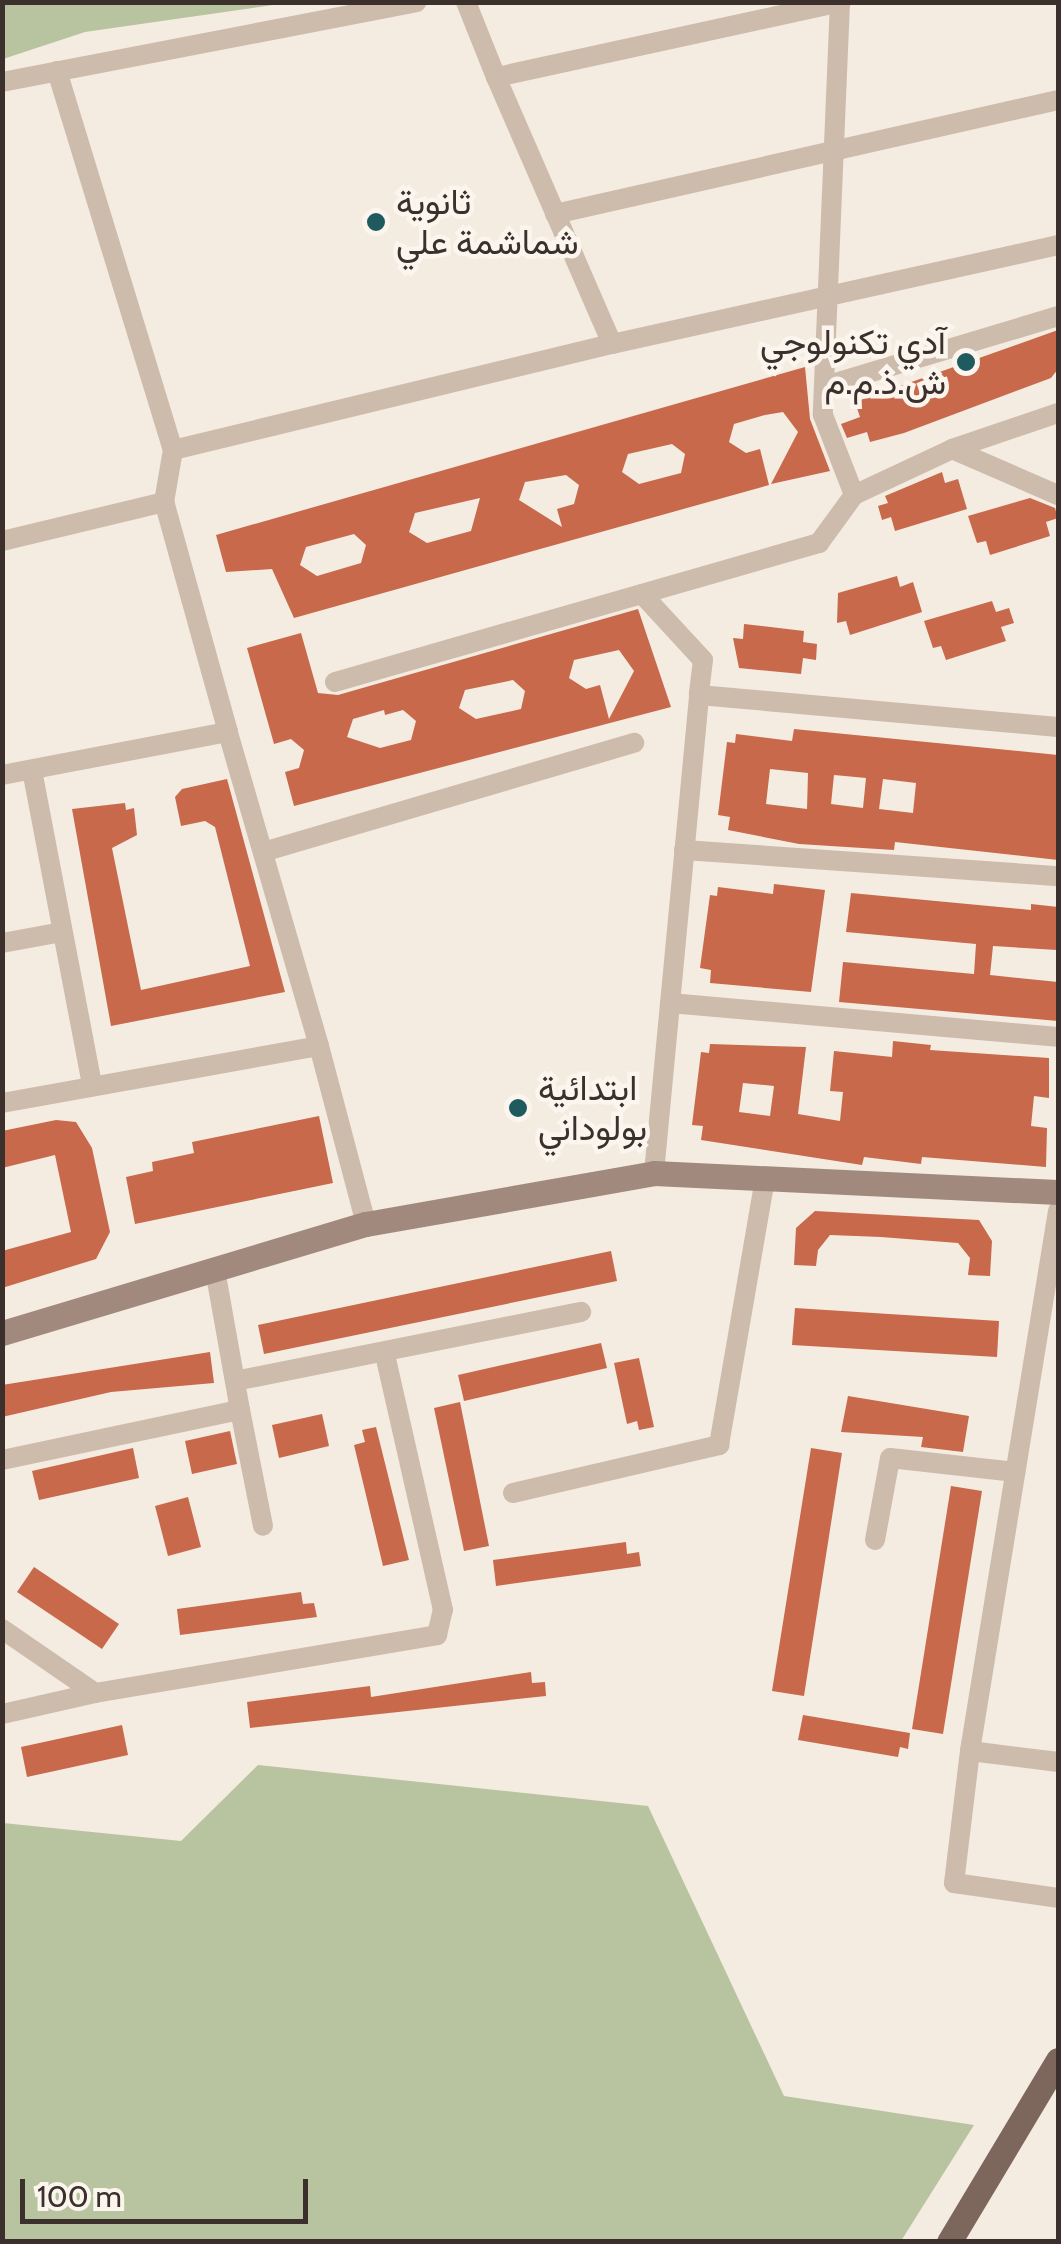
<!DOCTYPE html>
<meta charset="utf-8">
<style>
body{margin:0}
#map{position:relative;width:1061px;height:2244px;overflow:hidden;background:#f4ebe1;font-family:Cabin,Vazirmatn,sans-serif}
div>[style]{position:absolute}
.green>*{inset:0;background:#b8c4a0}
.building>*{inset:0;background:#c8694b}
.street>*{height:20px;margin:-10px;padding:0 10px;transform-origin:10px;border-radius:10px;background:#cdbbac}
.secondary>*{height:25px;margin:-12.5px;padding:0 12.5px;transform-origin:12.5px;border-radius:12.5px;background:#a18a7d}
.primary>*{height:25px;margin:-12.5px;padding:0 12.5px;transform-origin:12.5px;border-radius:12.5px;background:#7d675c}
.dots>*{width:28px;height:28px;translate:-50% -50%;box-sizing:border-box;border:5px solid #fbf5ee;border-radius:50%}
span{translate:-50% -50%;white-space:nowrap;text-align:center;line-height:1.15;-webkit-text-stroke:9px #fbf5ee;paint-order:stroke}
.poi-label{font-size:35px;color:#3b302b}
.left{translate:0 -50%;text-align:left}
.right{translate:-100% -50%;text-align:right}
.frame{position:absolute;inset:0;border:5px solid #3b302b;pointer-events:none}
.scale{position:absolute;left:20px;top:2179px;width:288px;height:45px;box-sizing:border-box;border:5px solid #3b302b;border-top:0;padding-left:12px;font-size:30px;line-height:35px;white-space:nowrap;color:#3b302b;-webkit-text-stroke:8px #fbf5ee;paint-order:stroke}
</style>
<div id="map">
<div class="green">
<i style="clip-path:polygon(2px 3px,3px 2px,287px 3px,85px 32px,3px 59px)"></i>
<i style="clip-path:polygon(258px 1765px,648px 1806px,784px 2096px,974px 2125px,901px 2241px,3px 2241px,3px 1823px,181px 1841px)"></i>
</div>
<div class="building">
<i style="clip-path:polygon(1058px 330px,1058px 369px,1051px 378px,904px 433px,870px 442px,867px 432px,847px 438px,841px 424px,860px 417px,855px 402px)"></i>
<i style="clip-path:polygon(evenodd,805px 367px,810px 419px,830px 471px,771px 484px,798px 432px,783px 412px,765px 415px,734px 424px,729px 442px,746px 453px,760px 449px,769px 485px,294px 618px,272px 569px,226px 572px,216px 535px,805px 367px,672px 444px,685px 454px,681px 473px,639px 484px,622px 472px,628px 454px,672px 444px,805px 367px,566px 475px,579px 485px,574px 504px,557px 509px,562px 527px,519px 500px,525px 482px,566px 475px,805px 367px,480px 498px,471px 531px,427px 543px,409px 532px,415px 513px,480px 498px,805px 367px,354px 534px,366px 545px,361px 563px,317px 576px,300px 565px,306px 547px,354px 534px)"></i>
<i style="clip-path:polygon(942px 472px,945px 483px,958px 479px,967px 509px,895px 531px,891px 517px,882px 520px,878px 506px,888px 503px,885px 496px)"></i>
<i style="clip-path:polygon(1030px 498px,1055px 508px,1058px 518px,1046px 522px,1050px 536px,990px 555px,986px 541px,977px 543px,968px 516px)"></i>
<i style="clip-path:polygon(897px 576px,900px 587px,913px 582px,922px 612px,850px 635px,846px 621px,837px 623px,838px 593px)"></i>
<i style="clip-path:polygon(992px 601px,996px 612px,1009px 608px,1014px 623px,1001px 627px,1006px 641px,946px 660px,941px 646px,933px 648px,924px 621px)"></i>
<i style="clip-path:polygon(evenodd,638px 609px,671px 707px,294px 806px,285px 772px,299px 768px,304px 750px,291px 739px,274px 744px,247px 648px,301px 633px,318px 693px,338px 695px,638px 609px,619px 650px,634px 671px,609px 719px,600px 685px,586px 689px,569px 678px,574px 660px,619px 650px,638px 609px,513px 680px,525px 691px,521px 709px,476px 719px,459px 708px,465px 690px,513px 680px,638px 609px,384px 710px,385px 715px,403px 710px,416px 721px,411px 740px,380px 748px,347px 737px,353px 719px,384px 710px)"></i>
<i style="clip-path:polygon(744px 624px,804px 631px,803px 642px,817px 644px,816px 660px,803px 658px,801px 674px,739px 668px,733px 638px,743px 639px)"></i>
<i style="clip-path:polygon(evenodd,794px 729px,1058px 755px,1058px 860px,895px 842px,894px 850px,799px 844px,728px 830px,730px 817px,718px 815px,727px 742px,735px 743px,736px 734px,792px 741px,794px 729px,770px 769px,808px 773px,807px 809px,766px 804px,770px 769px,794px 729px,834px 775px,866px 778px,863px 808px,831px 804px,834px 775px,794px 729px,883px 779px,916px 783px,913px 813px,879px 809px,883px 779px)"></i>
<i style="clip-path:polygon(227px 779px,285px 992px,111px 1026px,72px 809px,125px 803px,126px 810px,134px 808px,137px 835px,112px 848px,141px 990px,250px 966px,215px 827px,205px 821px,181px 826px,175px 797px,182px 789px)"></i>
<i style="clip-path:polygon(774px 884px,825px 890px,811px 992px,710px 983px,711px 970px,700px 968px,710px 895px,717px 896px,718px 887px,773px 894px)"></i>
<i style="clip-path:polygon(851px 893px,1031px 910px,1031px 904px,1058px 907px,1057px 950px,993px 946px,990px 975px,1058px 982px,1058px 1021px,839px 1002px,843px 962px,974px 974px,976px 944px,846px 932px)"></i>
<i style="clip-path:polygon(evenodd,893px 1041px,931px 1045px,930px 1050px,1049px 1058px,1049px 1098px,1034px 1096px,1031px 1126px,1047px 1128px,1046px 1167px,922px 1157px,921px 1164px,864px 1157px,862px 1165px,701px 1140px,703px 1126px,692px 1125px,701px 1052px,709px 1053px,710px 1044px,806px 1047px,798px 1114px,840px 1121px,843px 1092px,830px 1091px,834px 1051px,892px 1057px,893px 1041px,743px 1083px,774px 1086px,770px 1116px,739px 1112px,743px 1083px)"></i>
<i style="clip-path:polygon(319px 1116px,333px 1183px,135px 1224px,126px 1177px,153px 1171px,152px 1162px,194px 1153px,192px 1142px)"></i>
<i style="clip-path:polygon(56px 1120px,76px 1122px,92px 1148px,110px 1232px,96px 1259px,2px 1288px,2px 1251px,71px 1232px,55px 1155px,2px 1168px,2px 1131px)"></i>
<i style="clip-path:polygon(815px 1211px,979px 1220px,992px 1241px,990px 1276px,968px 1275px,970px 1258px,958px 1243px,881px 1237px,830px 1235px,818px 1250px,816px 1266px,794px 1265px,796px 1228px)"></i>
<i style="clip-path:polygon(611px 1251px,617px 1281px,264px 1354px,258px 1325px)"></i>
<i style="clip-path:polygon(795px 1308px,999px 1321px,997px 1357px,792px 1345px)"></i>
<i style="clip-path:polygon(601px 1343px,607px 1368px,464px 1401px,458px 1375px)"></i>
<i style="clip-path:polygon(210px 1352px,214px 1383px,111px 1392px,2px 1417px,2px 1385px)"></i>
<i style="clip-path:polygon(639px 1358px,654px 1427px,639px 1430px,637px 1421px,627px 1424px,614px 1363px)"></i>
<i style="clip-path:polygon(848px 1396px,969px 1416px,963px 1452px,921px 1447px,923px 1437px,841px 1432px)"></i>
<i style="clip-path:polygon(460px 1402px,489px 1546px,464px 1551px,434px 1408px)"></i>
<i style="clip-path:polygon(322px 1414px,329px 1446px,279px 1458px,272px 1425px)"></i>
<i style="clip-path:polygon(376px 1427px,409px 1560px,383px 1566px,354px 1445px,365px 1442px,362px 1430px)"></i>
<i style="clip-path:polygon(230px 1431px,237px 1464px,192px 1474px,185px 1441px)"></i>
<i style="clip-path:polygon(133px 1448px,139px 1478px,39px 1500px,32px 1471px)"></i>
<i style="clip-path:polygon(811px 1448px,842px 1453px,804px 1696px,772px 1691px)"></i>
<i style="clip-path:polygon(951px 1486px,982px 1491px,943px 1734px,912px 1729px)"></i>
<i style="clip-path:polygon(188px 1497px,201px 1547px,168px 1556px,155px 1506px)"></i>
<i style="clip-path:polygon(626px 1542px,627px 1554px,639px 1552px,641px 1566px,496px 1586px,493px 1560px)"></i>
<i style="clip-path:polygon(34px 1567px,119px 1624px,102px 1649px,17px 1592px)"></i>
<i style="clip-path:polygon(301px 1592px,303px 1604px,314px 1603px,317px 1617px,180px 1635px,177px 1609px)"></i>
<i style="clip-path:polygon(531px 1672px,532px 1683px,545px 1682px,546px 1696px,250px 1728px,247px 1702px,370px 1686px,371px 1697px)"></i>
<i style="clip-path:polygon(803px 1715px,910px 1733px,908px 1749px,900px 1747px,898px 1757px,798px 1740px)"></i>
<i style="clip-path:polygon(122px 1725px,128px 1755px,27px 1777px,21px 1747px)"></i>
</div>
<div class="street">
<i style="left:466px;top:2px;width:81px;rotate:68.2deg"></i>
<i style="left:840px;top:2px;width:413px;rotate:92.4deg"></i>
<i style="left:823px;top:415px;width:86px;rotate:68.8deg"></i>
<i style="left:854px;top:495px;width:108px;rotate:-25.1deg"></i>
<i style="left:952px;top:449px;width:112px;rotate:-18.8deg"></i>
<i style="left:841px;top:2px;width:353px;rotate:167.7deg"></i>
<i style="left:496px;top:77px;width:291px;rotate:66.5deg"></i>
<i style="left:612px;top:344px;width:457px;rotate:-12.5deg"></i>
<i style="left:57px;top:71px;width:396px;rotate:73deg"></i>
<i style="left:2px;top:82px;width:422px;rotate:-10.9deg"></i>
<i style="left:555px;top:214px;width:516px;rotate:-12.77deg"></i>
<i style="left:825px;top:386px;width:243px;rotate:-16.7deg"></i>
<i style="left:952px;top:449px;width:116px;rotate:23.5deg"></i>
<i style="left:2px;top:541px;width:167px;rotate:-13.5deg"></i>
<i style="left:164px;top:502px;width:53px;rotate:-80.2deg"></i>
<i style="left:173px;top:450px;width:452px;rotate:-13.6deg"></i>
<i style="left:642px;top:594px;width:90px;rotate:47.3deg"></i>
<i style="left:703px;top:660px;width:35px;rotate:97deg"></i>
<i style="left:335px;top:682px;width:504px;rotate:-16.02deg"></i>
<i style="left:819px;top:543px;width:59px;rotate:-53.9deg"></i>
<i style="left:32px;top:770px;width:322px;rotate:79.2deg"></i>
<i style="left:2px;top:775px;width:230px;rotate:-10.8deg"></i>
<i style="left:228px;top:732px;width:239px;rotate:-105.5deg"></i>
<i style="left:684px;top:850px;width:375px;rotate:4deg"></i>
<i style="left:263px;top:852px;width:387px;rotate:-16.4deg"></i>
<i style="left:2px;top:943px;width:61px;rotate:-10.4deg"></i>
<i style="left:670px;top:1003px;width:389px;rotate:5deg"></i>
<i style="left:319px;top:1046px;width:184px;rotate:75.2deg"></i>
<i style="left:2px;top:1103px;width:322px;rotate:-10.2deg"></i>
<i style="left:319px;top:1046px;width:327px;rotate:-106.2deg"></i>
<i style="left:654px;top:1173px;width:480px;rotate:-84.6deg"></i>
<i style="left:699px;top:695px;width:360px;rotate:5.1deg"></i>
<i style="left:1058px;top:1211px;width:547px;rotate:99.26deg"></i>
<i style="left:970px;top:1751px;width:89px;rotate:7.1deg"></i>
<i style="left:235px;top:1381px;width:353px;rotate:-11.3deg"></i>
<i style="left:240px;top:1410px;width:118px;rotate:78.8deg"></i>
<i style="left:2px;top:1460px;width:243px;rotate:-11.9deg"></i>
<i style="left:240px;top:1410px;width:143px;rotate:-100.1deg"></i>
<i style="left:513px;top:1493px;width:212px;rotate:-13.1deg"></i>
<i style="left:719px;top:1445px;width:271px;rotate:-80.2deg"></i>
<i style="left:875px;top:1540px;width:83px;rotate:-79.6deg"></i>
<i style="left:890px;top:1458px;width:126px;rotate:6.4deg"></i>
<i style="left:2px;top:1629px;width:113px;rotate:34.5deg"></i>
<i style="left:95px;top:1693px;width:95px;rotate:167.3deg"></i>
<i style="left:95px;top:1693px;width:347px;rotate:-9.6deg"></i>
<i style="left:437px;top:1635px;width:26px;rotate:-77deg"></i>
<i style="left:443px;top:1610px;width:262px;rotate:-102.8deg"></i>
<i style="left:970px;top:1751px;width:133px;rotate:96.9deg"></i>
<i style="left:954px;top:1883px;width:105px;rotate:8.2deg"></i>
</div>
<div class="secondary">
<i style="left:2px;top:1333px;width:380px;rotate:-16.7deg"></i>
<i style="left:366px;top:1224px;width:292px;rotate:-10deg"></i>
<i style="left:654px;top:1173px;width:404px;rotate:2.7deg"></i>
</div>
<div class="primary">
<i style="left:949px;top:2242px;width:212px;rotate:-59.1deg"></i>
</div>
<div class="dots">
<i style="left:376px;top:222px;background:#1f5a5e"></i>
<i style="left:966px;top:362px;background:#1f5a5e"></i>
<i style="left:518px;top:1108px;background:#1f5a5e"></i>
</div>
<div class="poi-label">
<span class="left" style="left:396px;top:222px">ثانوية<br>شماشمة علي</span>
<span class="right" style="left:946px;top:362px">آدي تكنولوجي<br>ش.ذ.م.م</span>
<span class="left" style="left:538px;top:1108px">ابتدائية<br>بولوداني</span>
</div>
<div class="frame"></div>
<div class="scale">100 m</div>
</div>
